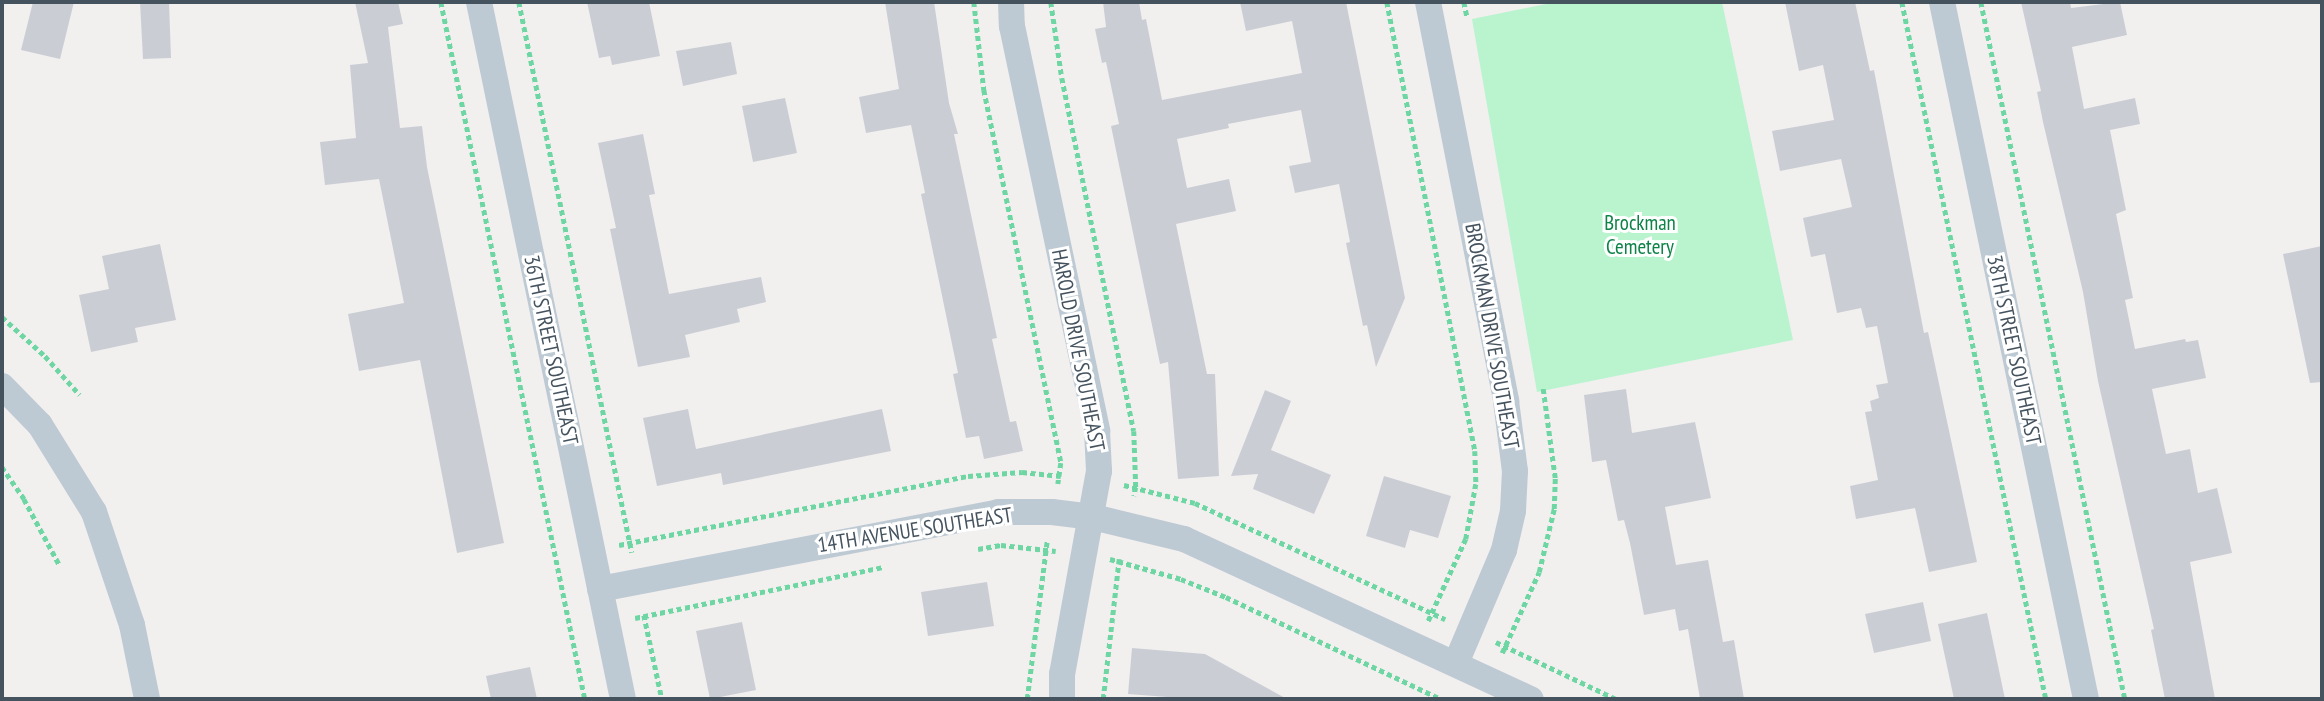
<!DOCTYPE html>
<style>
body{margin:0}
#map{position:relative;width:2324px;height:701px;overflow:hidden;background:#f2efef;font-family:"PT Sans Narrow",sans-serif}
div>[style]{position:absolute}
.green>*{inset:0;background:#b9f4cf}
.building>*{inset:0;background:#caced4}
.path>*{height:4.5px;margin-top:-2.25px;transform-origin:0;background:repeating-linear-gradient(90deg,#6dd6a2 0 5px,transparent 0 8.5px)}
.minor>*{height:26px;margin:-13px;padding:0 13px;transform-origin:13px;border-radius:13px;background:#becad3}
span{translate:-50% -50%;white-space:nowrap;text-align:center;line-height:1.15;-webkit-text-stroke:6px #fff;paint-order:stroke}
.park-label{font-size:21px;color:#0d8347}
.street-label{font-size:21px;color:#45535f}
.frame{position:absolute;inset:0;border:4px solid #45535f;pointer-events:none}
</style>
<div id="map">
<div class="green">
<i style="clip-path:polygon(1556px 2px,1722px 2px,1793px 340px,1537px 392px,1472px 19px)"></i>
</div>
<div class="building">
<i style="clip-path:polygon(33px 2px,74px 2px,60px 59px,21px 50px)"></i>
<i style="clip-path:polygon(140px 2px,169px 2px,171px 58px,143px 59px)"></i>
<i style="clip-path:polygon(355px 2px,398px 2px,403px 24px,388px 27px,400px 128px,422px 126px,427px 167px,504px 543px,457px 553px,420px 360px,359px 371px,348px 314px,404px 303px,379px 179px,325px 185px,320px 142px,356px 138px,350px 65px,368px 63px)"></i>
<i style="clip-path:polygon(587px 2px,649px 2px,660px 56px,612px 65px,610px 56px,599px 58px)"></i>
<i style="clip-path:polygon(885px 2px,934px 2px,949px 103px,958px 134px,954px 134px,997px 338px,992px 339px,1010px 422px,1016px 421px,1023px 451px,984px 459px,979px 436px,966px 438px,953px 374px,958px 373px,921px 194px,925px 193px,911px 125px,866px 133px,859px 97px,899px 89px)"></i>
<i style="clip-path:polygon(1103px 2px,1139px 2px,1142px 20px,1146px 19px,1162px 100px,1302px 73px,1292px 21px,1246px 31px,1240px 2px,1346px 2px,1405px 298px,1376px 367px,1367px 325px,1363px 326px,1346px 243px,1350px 242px,1339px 184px,1295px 193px,1289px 166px,1311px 162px,1301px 110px,1228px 124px,1229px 128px,1177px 139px,1187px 188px,1229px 179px,1236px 211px,1176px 224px,1207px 374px,1215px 374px,1219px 476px,1178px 479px,1168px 362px,1160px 364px,1111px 126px,1119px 124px,1106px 62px,1102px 63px,1095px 29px,1106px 27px)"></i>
<i style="clip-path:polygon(1785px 2px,1855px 2px,1870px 71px,1874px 70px,1924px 333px,1928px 332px,1977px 562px,1929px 572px,1915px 508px,1856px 519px,1850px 486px,1878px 480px,1865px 412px,1872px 411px,1870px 401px,1879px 398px,1876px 385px,1888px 383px,1877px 326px,1866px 328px,1861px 308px,1837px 313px,1825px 254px,1811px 257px,1803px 218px,1852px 207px,1841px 159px,1780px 171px,1772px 131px,1834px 120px,1823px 65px,1799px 71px)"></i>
<i style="clip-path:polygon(2021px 2px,2070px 2px,2071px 8px,2120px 2px,2127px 35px,2072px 47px,2084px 109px,2135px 98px,2140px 124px,2110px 130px,2126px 210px,2116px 214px,2133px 298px,2125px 300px,2135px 349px,2185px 339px,2186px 342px,2198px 340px,2206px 378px,2152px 389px,2166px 454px,2190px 449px,2198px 493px,2217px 488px,2232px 553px,2190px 562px,2215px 699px,2165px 699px,2151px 630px,2154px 629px,2098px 381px,2083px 292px,2043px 122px,2037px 92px,2041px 91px)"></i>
<i style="clip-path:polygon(731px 42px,737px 74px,683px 86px,676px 51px)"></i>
<i style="clip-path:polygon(785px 98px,797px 153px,753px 162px,742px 106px)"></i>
<i style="clip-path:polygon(643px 134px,655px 194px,649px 195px,669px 294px,761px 277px,766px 302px,737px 309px,740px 322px,685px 335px,690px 357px,638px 367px,610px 229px,616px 228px,598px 143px)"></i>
<i style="clip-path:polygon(160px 244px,176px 320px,135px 328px,138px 342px,91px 352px,79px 295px,109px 289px,102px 256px)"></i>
<i style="clip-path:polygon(2322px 246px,2322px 382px,2310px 383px,2283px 254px)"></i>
<i style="clip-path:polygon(1626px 389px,1632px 433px,1695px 422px,1711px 498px,1665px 507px,1676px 565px,1708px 560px,1723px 642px,1734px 640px,1744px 699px,1700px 699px,1688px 629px,1679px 631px,1675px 609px,1644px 615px,1630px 543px,1624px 520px,1618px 521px,1606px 460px,1592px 462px,1584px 395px)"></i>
<i style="clip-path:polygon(1265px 390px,1291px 401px,1271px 450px,1331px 475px,1314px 514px,1253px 489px,1258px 474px,1231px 476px)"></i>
<i style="clip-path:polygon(688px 409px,696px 449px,882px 409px,891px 451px,723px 485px,721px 473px,657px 486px,643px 418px)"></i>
<i style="clip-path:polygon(1384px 476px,1451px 496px,1438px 538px,1410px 530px,1405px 548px,1366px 536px)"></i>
<i style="clip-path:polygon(987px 582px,994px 626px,928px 636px,921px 592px)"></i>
<i style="clip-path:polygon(1923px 602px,1931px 641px,1874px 653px,1865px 614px)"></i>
<i style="clip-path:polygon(1987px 613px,2005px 699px,1954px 699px,1938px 624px)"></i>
<i style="clip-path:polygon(742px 622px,756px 690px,710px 699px,696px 631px)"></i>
<i style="clip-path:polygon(1132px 648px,1205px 654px,1287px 699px,1193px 699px,1128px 694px)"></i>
<i style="clip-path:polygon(530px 667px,537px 699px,491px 699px,486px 676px)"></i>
</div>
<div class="path">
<i style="left:441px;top:2px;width:712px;rotate:78.33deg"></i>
<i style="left:519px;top:2px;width:562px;rotate:78.41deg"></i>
<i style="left:974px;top:2px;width:89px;rotate:83.5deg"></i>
<i style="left:984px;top:90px;width:381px;rotate:78.3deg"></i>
<i style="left:1061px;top:463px;width:21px;rotate:98deg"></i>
<i style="left:1051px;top:2px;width:77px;rotate:81.8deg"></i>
<i style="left:1062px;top:78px;width:360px;rotate:78.5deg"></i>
<i style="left:1134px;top:431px;width:56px;rotate:88deg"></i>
<i style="left:1136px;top:487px;width:9px;rotate:103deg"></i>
<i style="left:1387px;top:2px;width:458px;rotate:78.9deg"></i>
<i style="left:1475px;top:451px;width:33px;rotate:88deg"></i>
<i style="left:1476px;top:484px;width:56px;rotate:100.3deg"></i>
<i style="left:1466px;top:539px;width:91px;rotate:114.6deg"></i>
<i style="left:1464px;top:2px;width:14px;rotate:78deg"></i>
<i style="left:1902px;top:2px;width:712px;rotate:78.33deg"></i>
<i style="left:1981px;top:2px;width:712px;rotate:78.33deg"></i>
<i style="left:2px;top:317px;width:58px;rotate:42.2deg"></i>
<i style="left:45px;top:356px;width:52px;rotate:48.1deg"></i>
<i style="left:2px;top:467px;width:39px;rotate:55deg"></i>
<i style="left:24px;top:499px;width:74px;rotate:61.7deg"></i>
<i style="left:1124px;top:485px;width:73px;rotate:14.2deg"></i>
<i style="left:1195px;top:503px;width:276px;rotate:24.9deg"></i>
<i style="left:619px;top:545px;width:356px;rotate:-11.2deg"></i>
<i style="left:968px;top:476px;width:54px;rotate:-4.2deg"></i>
<i style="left:1022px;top:472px;width:39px;rotate:6deg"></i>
<i style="left:978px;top:549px;width:23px;rotate:-10deg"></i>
<i style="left:1001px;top:545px;width:55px;rotate:6.2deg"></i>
<i style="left:1110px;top:559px;width:74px;rotate:15.7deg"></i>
<i style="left:1181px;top:579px;width:48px;rotate:21.8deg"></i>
<i style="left:1226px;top:597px;width:238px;rotate:25.4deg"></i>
<i style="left:644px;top:615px;width:86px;rotate:77.9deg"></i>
<i style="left:635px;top:618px;width:254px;rotate:-11.6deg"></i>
<i style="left:1496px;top:642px;width:133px;rotate:25.4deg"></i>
<i style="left:1502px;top:653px;width:89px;rotate:-65.4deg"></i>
<i style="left:1539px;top:572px;width:65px;rotate:-76.6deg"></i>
<i style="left:1554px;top:509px;width:31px;rotate:-88deg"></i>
<i style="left:1555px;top:478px;width:90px;rotate:-97.7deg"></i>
<i style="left:1027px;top:699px;width:160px;rotate:-82.8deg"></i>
<i style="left:1103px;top:699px;width:141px;rotate:-83.5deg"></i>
</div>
<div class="minor">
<i style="left:479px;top:2px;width:712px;rotate:78.33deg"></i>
<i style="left:1011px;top:2px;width:24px;rotate:88deg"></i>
<i style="left:1012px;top:26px;width:414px;rotate:78.1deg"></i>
<i style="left:1097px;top:431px;width:40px;rotate:87.1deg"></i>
<i style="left:1099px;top:471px;width:206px;rotate:100.3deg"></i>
<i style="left:1062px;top:674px;width:25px;rotate:90deg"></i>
<i style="left:1428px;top:2px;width:407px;rotate:78.9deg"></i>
<i style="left:1506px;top:401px;width:71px;rotate:82.7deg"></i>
<i style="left:1515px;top:471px;width:40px;rotate:92.9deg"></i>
<i style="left:1513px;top:511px;width:40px;rotate:103deg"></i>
<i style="left:1504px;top:550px;width:123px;rotate:113deg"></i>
<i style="left:1942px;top:2px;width:712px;rotate:78.33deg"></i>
<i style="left:2px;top:386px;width:54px;rotate:45.7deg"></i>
<i style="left:40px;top:425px;width:102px;rotate:58.2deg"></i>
<i style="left:94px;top:512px;width:119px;rotate:71.4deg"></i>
<i style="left:132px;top:625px;width:76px;rotate:78.5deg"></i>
<i style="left:600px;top:589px;width:405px;rotate:-10.9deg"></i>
<i style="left:998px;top:512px;width:54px"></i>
<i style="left:1052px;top:512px;width:41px;rotate:7deg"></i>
<i style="left:1093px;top:517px;width:94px;rotate:13.6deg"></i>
<i style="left:1184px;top:539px;width:382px;rotate:24.8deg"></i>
</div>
<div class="park-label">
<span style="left:1640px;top:235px">Brockman<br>Cemetery</span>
</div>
<div class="street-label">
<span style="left:1492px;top:336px;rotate:80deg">BROCKMAN DRIVE SOUTHEAST</span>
<span style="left:551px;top:350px;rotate:78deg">36TH STREET SOUTHEAST</span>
<span style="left:1078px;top:350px;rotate:79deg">HAROLD DRIVE SOUTHEAST</span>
<span style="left:2014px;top:350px;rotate:78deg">38TH STREET SOUTHEAST</span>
<span style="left:915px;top:530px;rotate:-9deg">14TH AVENUE SOUTHEAST</span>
</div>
<div class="frame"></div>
</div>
